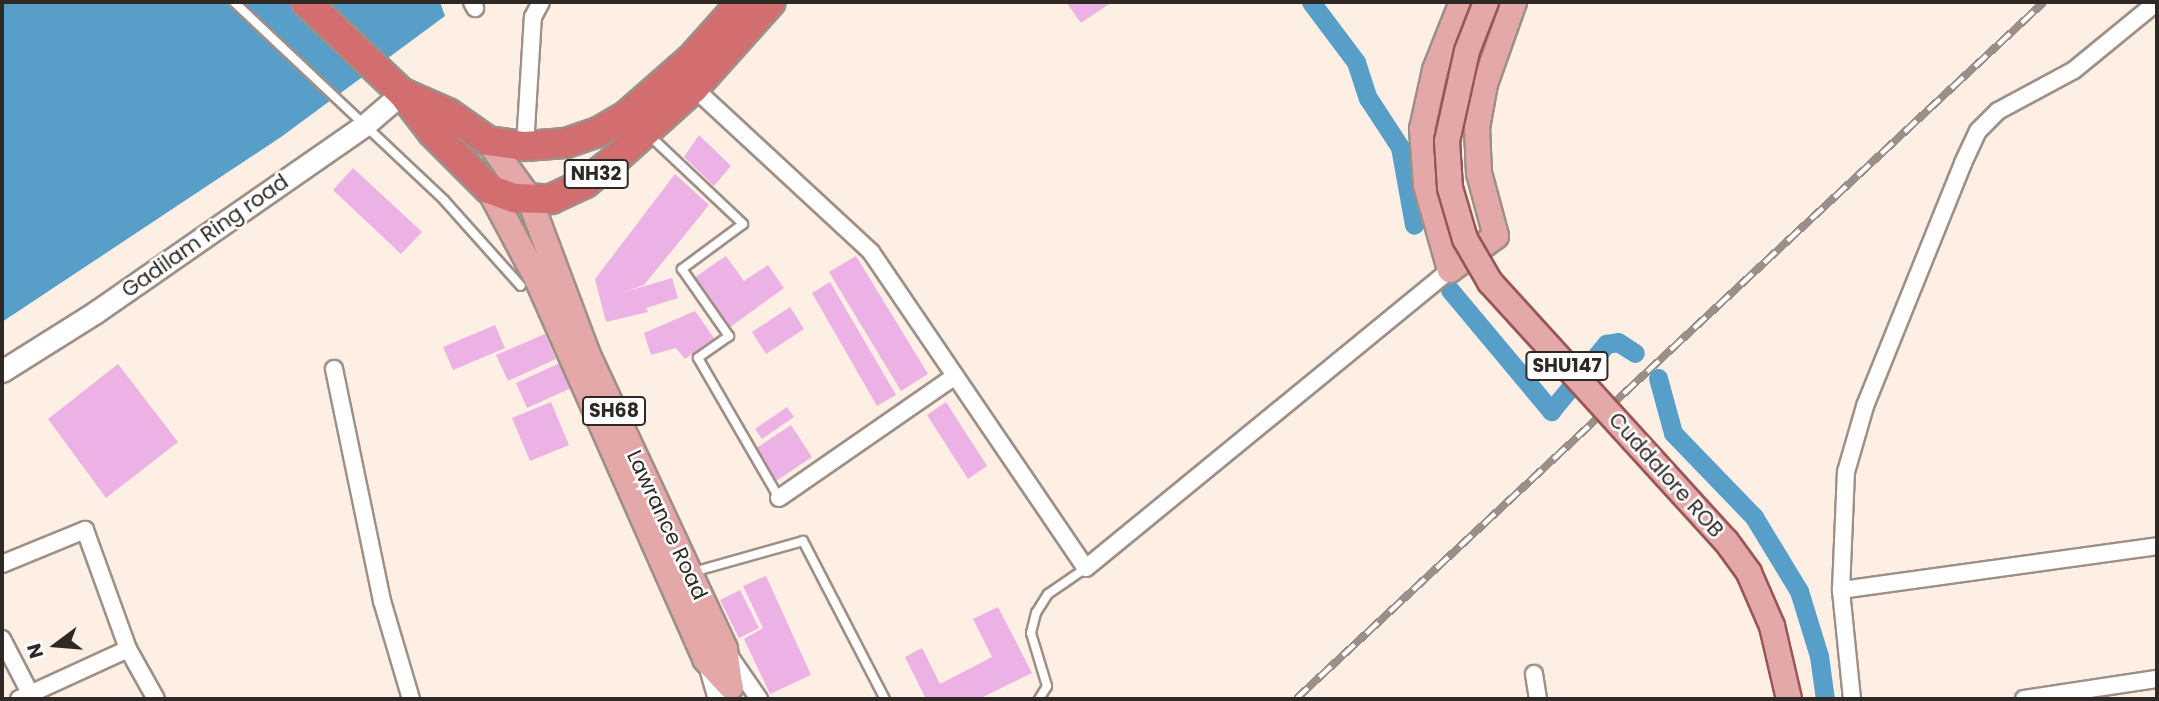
<!DOCTYPE html>
<style>
body{margin:0}
#map{position:relative;width:2159px;height:701px;overflow:hidden;background:#fdefe4;font-family:Poppins,sans-serif}
div>[style]{position:absolute}
.water>*{inset:0;background:#579ec9}
.canal>*{height:19px;margin:-9.5px;padding:0 9.5px;transform-origin:9.5px;border-radius:9.5px;background:#579ec9}
.building>*{inset:0;background:#edb2e5}
.roads{filter:drop-shadow(2px 0 #9e9087) drop-shadow(-2px 0 #9e9087) drop-shadow(0 2px #9e9087) drop-shadow(0 -2px #9e9087)}
.lane>*{height:8px;margin:-4px;padding:0 4px;transform-origin:4px;border-radius:4px;background:#fff}
.street>*{height:16px;margin:-8px;padding:0 8px;transform-origin:8px;border-radius:8px;background:#fff}
.secondary>*{height:21px;margin:-10.5px;padding:0 10.5px;transform-origin:10.5px;border-radius:10.5px;background:#fff}
.primary>*{height:24px;margin:-12px;padding:0 12px;transform-origin:12px;border-radius:12px;background:#e4a8a9}
.highway>*{height:28px;margin:-14px;padding:0 14px;transform-origin:14px;border-radius:14px;background:#d26e6f}
.rail>*{height:8px;margin-top:-4px;transform-origin:0;background:repeating-linear-gradient(90deg,#fff 0 16px,#9a9089 0 32px);box-sizing:border-box;border-block:2px solid #9a9089}
.bridges{filter:drop-shadow(2px 0 #995655) drop-shadow(-2px 0 #995655) drop-shadow(0 2px #995655) drop-shadow(0 -2px #995655)}
.primary-bridge>*{height:24px;margin:-12px;padding:0 12px;transform-origin:12px;border-radius:12px;background:#e4a8a9}
span{translate:-50% -50%;white-space:nowrap;text-align:center;line-height:1.15;-webkit-text-stroke:5px #fff;paint-order:stroke}
.shield-label span{padding:2px 5px;background:#fff;border:2px solid;border-radius:5px;-webkit-text-stroke-width:0}
.shield-label{font-size:19px;color:#2e2925;font-weight:700}
.street-label{font-size:21px;color:#2e2925}
.frame{position:absolute;inset:0;border:4px solid #2e2925;pointer-events:none}
.north{position:absolute;left:21px;top:610px;width:70px;height:70px;-webkit-text-stroke:5px #fff;paint-order:stroke;rotate:254deg;font-size:19px;font-weight:700;line-height:28px;text-align:center;color:#2e2925}
.north::after{content:'';display:block;margin:auto;width:24px;height:32px;background:#2e2925;clip-path:polygon(50% 0,100% 100%,50% 72%,0 100%)}
</style>
<div id="map">
<div class="water">
<i style="clip-path:polygon(2px 2px,440px 2px,445px 16px,281px 137px,2px 322px)"></i>
</div>
<div class="canal">
<i style="left:1311px;top:2px;width:75px;rotate:53.1deg"></i>
<i style="left:1356px;top:62px;width:38px;rotate:72deg"></i>
<i style="left:1368px;top:98px;width:59px;rotate:56.9deg"></i>
<i style="left:1400px;top:147px;width:79px;rotate:79.8deg"></i>
<i style="left:1450px;top:290px;width:158px;rotate:50.1deg"></i>
<i style="left:1551px;top:411px;width:87px;rotate:-50.6deg"></i>
<i style="left:1606px;top:344px;width:12px;rotate:-9deg"></i>
<i style="left:1618px;top:342px;width:20px;rotate:33deg"></i>
<i style="left:1658px;top:378px;width:57px;rotate:74.7deg"></i>
<i style="left:1673px;top:433px;width:117px;rotate:46deg"></i>
<i style="left:1754px;top:517px;width:87px;rotate:58.7deg"></i>
<i style="left:1799px;top:591px;width:68px;rotate:72.9deg"></i>
<i style="left:1819px;top:656px;width:43px;rotate:82.1deg"></i>
</div>
<div class="building">
<i style="clip-path:polygon(1066px 2px,1112px 2px,1081px 23px)"></i>
<i style="clip-path:polygon(699px 135px,731px 166px,714px 186px,684px 157px)"></i>
<i style="clip-path:polygon(353px 168px,422px 232px,401px 254px,333px 190px)"></i>
<i style="clip-path:polygon(675px 174px,709px 205px,644px 285px,621px 293px,672px 278px,678px 298px,646px 308px,648px 312px,606px 322px,595px 279px)"></i>
<i style="clip-path:polygon(726px 256px,744px 281px,768px 265px,784px 288px,729px 328px,694px 278px)"></i>
<i style="clip-path:polygon(856px 256px,928px 374px,901px 391px,829px 272px)"></i>
<i style="clip-path:polygon(830px 282px,896px 395px,877px 406px,812px 293px)"></i>
<i style="clip-path:polygon(790px 307px,804px 329px,766px 354px,752px 332px)"></i>
<i style="clip-path:polygon(695px 311px,714px 338px,685px 359px,676px 348px,651px 355px,644px 333px)"></i>
<i style="clip-path:polygon(495px 325px,505px 348px,453px 370px,443px 347px)"></i>
<i style="clip-path:polygon(545px 334px,556px 359px,508px 381px,496px 355px)"></i>
<i style="clip-path:polygon(560px 363px,571px 388px,527px 408px,516px 383px)"></i>
<i style="clip-path:polygon(118px 364px,178px 442px,106px 498px,48px 419px)"></i>
<i style="clip-path:polygon(551px 402px,569px 445px,530px 461px,512px 418px)"></i>
<i style="clip-path:polygon(946px 402px,987px 466px,968px 479px,927px 415px)"></i>
<i style="clip-path:polygon(787px 407px,794px 417px,762px 439px,755px 429px)"></i>
<i style="clip-path:polygon(791px 425px,812px 457px,776px 481px,755px 449px)"></i>
<i style="clip-path:polygon(766px 576px,811px 675px,770px 694px,744px 639px,763px 628px,743px 586px)"></i>
<i style="clip-path:polygon(740px 590px,759px 628px,739px 638px,720px 600px)"></i>
<i style="clip-path:polygon(998px 607px,1032px 673px,979px 699px,926px 699px,905px 657px,922px 648px,940px 684px,992px 657px,973px 619px)"></i>
</div>
<div class="roads">
<div class="lane">
<i style="left:234px;top:2px;width:289px;rotate:43.3deg"></i>
<i style="left:444px;top:200px;width:115px;rotate:48.2deg"></i>
<i style="left:650px;top:136px;width:128px;rotate:43.4deg"></i>
<i style="left:743px;top:224px;width:76px;rotate:143.6deg"></i>
<i style="left:682px;top:269px;width:82px;rotate:55deg"></i>
<i style="left:729px;top:336px;width:38px;rotate:145deg"></i>
<i style="left:698px;top:358px;width:162px;rotate:59.9deg"></i>
<i style="left:693px;top:572px;width:114px;rotate:-15.7deg"></i>
<i style="left:803px;top:541px;width:178px;rotate:62.6deg"></i>
<i style="left:1039px;top:699px;width:15px;rotate:-58deg"></i>
<i style="left:1047px;top:686px;width:55px;rotate:-106.8deg"></i>
<i style="left:1031px;top:633px;width:21px;rotate:-76deg"></i>
<i style="left:1036px;top:613px;width:22px;rotate:-58deg"></i>
<i style="left:1048px;top:594px;width:46px;rotate:-34.4deg"></i>
</div>
<div class="street">
<i style="left:472px;top:2px;width:7px;rotate:63deg"></i>
<i style="left:694px;top:88px;width:241px;rotate:42.8deg"></i>
<i style="left:871px;top:252px;width:382px;rotate:55.8deg"></i>
<i style="left:1086px;top:568px;width:470px;rotate:-39.3deg"></i>
<i style="left:525px;top:146px;width:129px;rotate:-86.5deg"></i>
<i style="left:533px;top:17px;width:17px;rotate:-62deg"></i>
<i style="left:334px;top:369px;width:237px;rotate:78.3deg"></i>
<i style="left:382px;top:601px;width:102px;rotate:73.5deg"></i>
<i style="left:779px;top:498px;width:214px;rotate:-34.7deg"></i>
<i style="left:2px;top:564px;width:90px;rotate:-22.3deg"></i>
<i style="left:85px;top:530px;width:127px;rotate:70.1deg"></i>
<i style="left:128px;top:649px;width:57px;rotate:60.8deg"></i>
<i style="left:1841px;top:590px;width:319px;rotate:-7.9deg"></i>
<i style="left:2px;top:639px;width:61px;rotate:62.6deg"></i>
<i style="left:728px;top:654px;width:55px;rotate:55.4deg"></i>
<i style="left:708px;top:668px;width:32px;rotate:74deg"></i>
<i style="left:1534px;top:674px;width:25px;rotate:81deg"></i>
<i style="left:19px;top:699px;width:120px;rotate:-24.6deg"></i>
<i style="left:1852px;top:699px;width:110px;rotate:-95.8deg"></i>
<i style="left:1841px;top:590px;width:118px;rotate:-87.6deg"></i>
<i style="left:1846px;top:472px;width:69px;rotate:-73.9deg"></i>
<i style="left:1865px;top:406px;width:262px;rotate:-68deg"></i>
<i style="left:1963px;top:163px;width:35px;rotate:-65deg"></i>
<i style="left:1978px;top:131px;width:28px;rotate:-45deg"></i>
<i style="left:1998px;top:111px;width:86px;rotate:-28.3deg"></i>
<i style="left:2074px;top:70px;width:107px;rotate:-39.3deg"></i>
<i style="left:2024px;top:699px;width:134px;rotate:-8.6deg"></i>
</div>
<div class="secondary">
<i style="left:2px;top:371px;width:111px;rotate:-32.1deg"></i>
<i style="left:96px;top:312px;width:329px;rotate:-34.8deg"></i>
<i style="left:366px;top:124px;width:48px;rotate:-40.7deg"></i>
</div>
<div class="primary">
<i style="left:1462px;top:2px;width:73px;rotate:111.7deg"></i>
<i style="left:1435px;top:70px;width:60px;rotate:102.4deg"></i>
<i style="left:1422px;top:129px;width:56px;rotate:85.9deg"></i>
<i style="left:1426px;top:185px;width:88px;rotate:74.2deg"></i>
<i style="left:1450px;top:270px;width:57px;rotate:-36.5deg"></i>
<i style="left:1496px;top:236px;width:65px;rotate:-105.1deg"></i>
<i style="left:1479px;top:173px;width:45px;rotate:-92.5deg"></i>
<i style="left:1477px;top:128px;width:45px;rotate:-79.7deg"></i>
<i style="left:1485px;top:84px;width:87px;rotate:-70.5deg"></i>
<i style="left:488px;top:141px;width:70px;rotate:54.3deg"></i>
<i style="left:529px;top:198px;width:168px;rotate:69.4deg"></i>
<i style="left:588px;top:355px;width:324px;rotate:65deg"></i>
<i style="left:725px;top:649px;width:36px;rotate:82deg"></i>
<i style="left:489px;top:189px;width:102px;rotate:61.9deg"></i>
<i style="left:537px;top:279px;width:415px;rotate:66.1deg"></i>
<i style="left:705px;top:659px;width:38px;rotate:47deg"></i>
</div>
<div class="highway">
<i style="left:306px;top:2px;width:132px;rotate:43.5deg"></i>
<i style="left:402px;top:93px;width:49px;rotate:52.4deg"></i>
<i style="left:432px;top:132px;width:81px;rotate:45deg"></i>
<i style="left:489px;top:189px;width:27px;rotate:20deg"></i>
<i style="left:514px;top:198px;width:37px;rotate:2deg"></i>
<i style="left:551px;top:199px;width:38px;rotate:-25deg"></i>
<i style="left:585px;top:183px;width:37px;rotate:-38deg"></i>
<i style="left:614px;top:160px;width:108px;rotate:-42deg"></i>
<i style="left:694px;top:88px;width:115px;rotate:-48.2deg"></i>
<i style="left:405px;top:94px;width:47px;rotate:23.8deg"></i>
<i style="left:448px;top:113px;width:49px;rotate:35deg"></i>
<i style="left:488px;top:141px;width:37px;rotate:8deg"></i>
<i style="left:525px;top:146px;width:41px;rotate:-4.2deg"></i>
<i style="left:566px;top:143px;width:34px;rotate:-19deg"></i>
<i style="left:598px;top:132px;width:34px;rotate:-30deg"></i>
<i style="left:627px;top:115px;width:86px;rotate:-41.2deg"></i>
<i style="left:692px;top:58px;width:75px;rotate:-48.2deg"></i>
</div>
</div>
<div class="rail">
<i style="left:1296px;top:699px;width:1022px;rotate:-42.98deg"></i>
</div>
<div class="bridges">
<div class="primary-bridge">
<i style="left:1486px;top:2px;width:53px;rotate:111.2deg"></i>
<i style="left:1467px;top:51px;width:92px;rotate:102.5deg"></i>
<i style="left:1447px;top:141px;width:47px;rotate:86.3deg"></i>
<i style="left:1450px;top:188px;width:53px;rotate:73.6deg"></i>
<i style="left:1465px;top:239px;width:50px;rotate:59.8deg"></i>
<i style="left:1490px;top:282px;width:350px;rotate:47.7deg"></i>
<i style="left:1726px;top:541px;width:39px;rotate:54deg"></i>
<i style="left:1749px;top:573px;width:58px;rotate:66.5deg"></i>
<i style="left:1772px;top:626px;width:75px;rotate:76.9deg"></i>
</div>
</div>
<div class="shield-label">
<span style="left:596px;top:174px">NH32</span>
<span style="left:1567px;top:366px">SHU147</span>
<span style="left:614px;top:411px">SH68</span>
</div>
<div class="street-label">
<span style="left:205px;top:236px;rotate:-35deg">Gadilam Ring road</span>
<span style="left:1666px;top:475px;rotate:48deg">Cuddalore ROB</span>
<span style="left:667px;top:525px;rotate:65deg">Lawrance Road</span>
</div>
<div class="frame"></div>
<div class="north">N</div>
</div>
